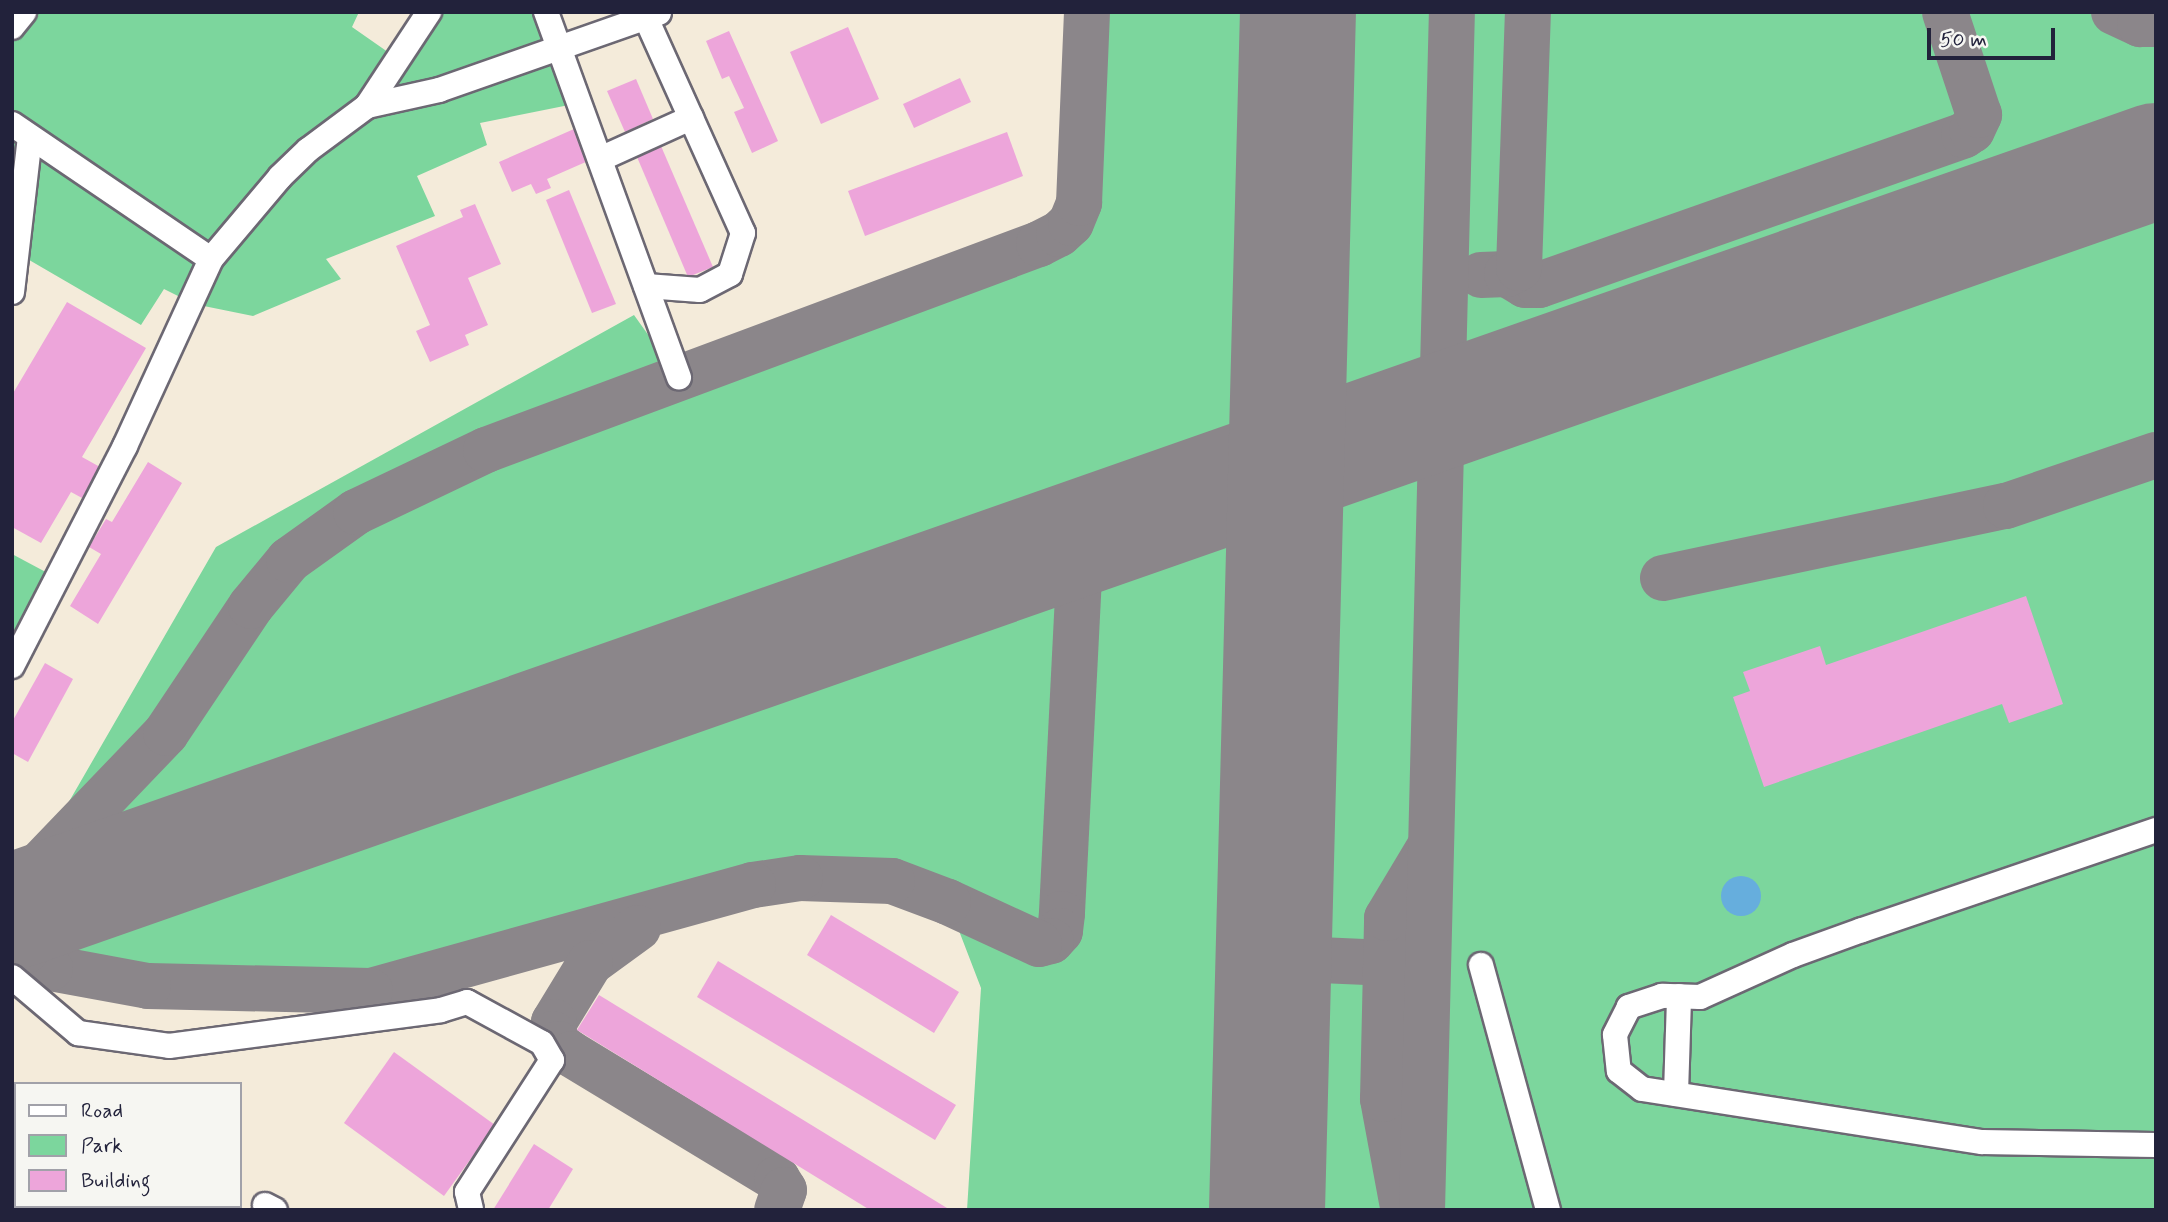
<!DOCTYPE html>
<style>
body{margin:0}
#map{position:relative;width:2168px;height:1222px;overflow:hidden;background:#f4ebda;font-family:Mynerve,sans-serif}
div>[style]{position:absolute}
.green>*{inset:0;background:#7cd69d}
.water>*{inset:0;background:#66aedd}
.round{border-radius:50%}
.taxiway>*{height:46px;margin:-23px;padding:0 23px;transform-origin:23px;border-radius:23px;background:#8b868a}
.runway>*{height:116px;margin:-58px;padding:0 58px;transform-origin:58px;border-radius:58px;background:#8b868a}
.building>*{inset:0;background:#eda5da}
.roads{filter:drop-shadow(2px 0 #6c6873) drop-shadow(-2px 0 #6c6873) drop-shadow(0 2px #6c6873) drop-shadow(0 -2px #6c6873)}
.minor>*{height:24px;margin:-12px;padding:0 12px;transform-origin:12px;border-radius:12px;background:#fff}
span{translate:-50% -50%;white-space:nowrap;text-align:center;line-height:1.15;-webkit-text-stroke:5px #f6f6f2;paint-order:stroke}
.frame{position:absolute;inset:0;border:14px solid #22223b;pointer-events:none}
.legend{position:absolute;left:14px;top:1082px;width:228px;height:126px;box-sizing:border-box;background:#f6f6f2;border:2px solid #a1a1a9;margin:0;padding:9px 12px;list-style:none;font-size:21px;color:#22223b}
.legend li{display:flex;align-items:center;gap:14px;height:35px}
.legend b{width:35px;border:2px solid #a1a1a9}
.scale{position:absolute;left:1927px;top:28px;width:128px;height:32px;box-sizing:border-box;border:4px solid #22223b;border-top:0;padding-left:9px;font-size:21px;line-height:24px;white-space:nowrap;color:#22223b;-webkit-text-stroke:5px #f6f6f2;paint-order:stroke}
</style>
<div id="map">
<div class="green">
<i style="clip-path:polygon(12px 12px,359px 12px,352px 27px,395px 57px,428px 12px,545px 12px,584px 102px,480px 123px,487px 145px,417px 176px,435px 216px,326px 259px,341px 279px,253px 316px,194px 304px,164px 289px,141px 325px,12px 250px)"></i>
<i style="clip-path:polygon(1101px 12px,2096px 12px,2122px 38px,2156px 39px,2156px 1210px,967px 1210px,981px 988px,956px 923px,892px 881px,800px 878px,753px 885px,370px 991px,148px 986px,50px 968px,27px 950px,17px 910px,18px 890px,216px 547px,634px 315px,679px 378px,893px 314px,1078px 241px,1089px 229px,1094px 213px)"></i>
<i style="clip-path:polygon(12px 554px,55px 577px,12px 664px)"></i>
</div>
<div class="water">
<i class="round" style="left:1721px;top:876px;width:40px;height:40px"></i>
</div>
<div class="taxiway">
<i style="left:2114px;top:12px;width:29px;rotate:25deg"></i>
<i style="left:2140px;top:24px;width:16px"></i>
<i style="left:1507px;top:274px;width:21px;rotate:31deg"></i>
<i style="left:1525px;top:285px;width:14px"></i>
<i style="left:1539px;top:285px;width:451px;rotate:-19.4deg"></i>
<i style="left:1964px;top:135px;width:9px;rotate:-32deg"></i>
<i style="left:1972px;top:130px;width:17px;rotate:-65deg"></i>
<i style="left:1979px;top:115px;width:108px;rotate:-108.3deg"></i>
<i style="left:1481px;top:275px;width:26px;rotate:-2deg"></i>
<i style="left:1507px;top:274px;width:13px;rotate:-27deg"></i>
<i style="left:1519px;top:268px;width:256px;rotate:-88deg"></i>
<i style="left:1081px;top:537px;width:377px;rotate:92.9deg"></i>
<i style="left:1062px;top:914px;width:17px;rotate:97deg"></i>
<i style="left:1060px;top:931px;width:13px;rotate:132deg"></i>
<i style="left:1051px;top:941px;width:12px;rotate:166deg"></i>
<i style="left:1039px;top:944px;width:100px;rotate:-155.2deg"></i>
<i style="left:948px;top:902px;width:60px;rotate:-159.4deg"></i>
<i style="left:892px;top:881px;width:92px;rotate:-178.1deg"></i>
<i style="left:800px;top:878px;width:48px;rotate:171.5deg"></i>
<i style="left:753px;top:885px;width:397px;rotate:164.5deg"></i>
<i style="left:370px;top:991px;width:222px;rotate:-178.7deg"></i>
<i style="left:148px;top:986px;width:100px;rotate:-169.6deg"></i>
<i style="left:50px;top:968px;width:29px;rotate:-142deg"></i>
<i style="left:27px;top:950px;width:41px;rotate:-104deg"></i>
<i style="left:17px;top:910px;width:20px;rotate:-87deg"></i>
<i style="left:18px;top:890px;width:16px;rotate:-52deg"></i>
<i style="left:28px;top:877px;width:199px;rotate:-46.2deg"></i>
<i style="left:166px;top:733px;width:153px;rotate:-56.2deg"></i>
<i style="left:251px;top:606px;width:60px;rotate:-50.4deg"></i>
<i style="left:289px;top:560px;width:82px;rotate:-35.6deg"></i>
<i style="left:356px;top:512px;width:144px;rotate:-25.5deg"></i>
<i style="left:486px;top:450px;width:590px;rotate:-20.43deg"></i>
<i style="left:1039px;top:244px;width:22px;rotate:-27deg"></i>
<i style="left:1059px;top:234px;width:16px;rotate:-43deg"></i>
<i style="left:1071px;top:223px;width:22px;rotate:-68deg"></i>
<i style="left:1079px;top:203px;width:191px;rotate:-87.6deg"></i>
<i style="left:1663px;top:578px;width:350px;rotate:-11.9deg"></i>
<i style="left:2006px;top:506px;width:158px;rotate:-18.8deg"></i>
<i style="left:638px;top:928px;width:59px;rotate:143.9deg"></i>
<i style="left:590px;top:963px;width:69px;rotate:121.4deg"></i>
<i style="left:554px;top:1022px;width:12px;rotate:95deg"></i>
<i style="left:553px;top:1034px;width:11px;rotate:63deg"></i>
<i style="left:558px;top:1044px;width:16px;rotate:38deg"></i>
<i style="left:571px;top:1054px;width:241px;rotate:31.2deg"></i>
<i style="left:777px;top:1179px;width:13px;rotate:58deg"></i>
<i style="left:784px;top:1190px;width:21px;rotate:109deg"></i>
<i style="left:1274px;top:958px;width:140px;rotate:2.5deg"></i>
<i style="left:1403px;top:1207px;width:110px;rotate:-100.5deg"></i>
<i style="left:1383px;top:1099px;width:181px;rotate:-88.7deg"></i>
<i style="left:1387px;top:918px;width:82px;rotate:-59deg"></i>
<i style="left:1422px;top:1210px;width:1198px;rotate:-88.57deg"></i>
</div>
<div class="runway">
<i style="left:17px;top:910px;width:2266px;rotate:-19.3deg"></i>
<i style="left:1267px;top:1210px;width:1198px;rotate:-88.52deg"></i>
</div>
<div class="building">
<i style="clip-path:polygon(848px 27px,879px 99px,821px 124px,790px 52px)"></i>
<i style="clip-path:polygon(729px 31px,778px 141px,752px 153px,734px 112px,744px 108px,729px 76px,722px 79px,706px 41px)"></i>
<i style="clip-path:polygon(960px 78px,971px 102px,914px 128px,903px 104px)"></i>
<i style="clip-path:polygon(636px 79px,653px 119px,625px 132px,607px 91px)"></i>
<i style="clip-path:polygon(574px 129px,588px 161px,547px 179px,551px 188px,536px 194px,531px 184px,512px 192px,499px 162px)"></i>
<i style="clip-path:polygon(1007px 132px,1023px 176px,865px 236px,848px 191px)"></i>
<i style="clip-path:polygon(661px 146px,713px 267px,688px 277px,637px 157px)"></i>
<i style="clip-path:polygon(569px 190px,616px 304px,592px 313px,546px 200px)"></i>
<i style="clip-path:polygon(475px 204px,501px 264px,468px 278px,488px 325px,465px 335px,469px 345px,430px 362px,416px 331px,430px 325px,396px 246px,463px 217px,460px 210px)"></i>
<i style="clip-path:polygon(67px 302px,146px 348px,82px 457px,100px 467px,82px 498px,71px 492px,41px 543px,12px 527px,12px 395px)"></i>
<i style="clip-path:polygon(148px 462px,182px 483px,98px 624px,70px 606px,101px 554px,89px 547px,106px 519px,112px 522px)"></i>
<i style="clip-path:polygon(2026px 596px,2063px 704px,2009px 723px,2002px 704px,1764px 787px,1733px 697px,1750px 691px,1743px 672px,1820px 646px,1826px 665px)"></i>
<i style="clip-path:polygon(45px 663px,73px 679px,28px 762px,12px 753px,12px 722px)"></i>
<i style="clip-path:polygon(831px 915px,959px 992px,934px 1033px,807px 955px)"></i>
<i style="clip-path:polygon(718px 961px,956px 1105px,935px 1140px,697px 997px)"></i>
<i style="clip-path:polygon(599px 995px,947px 1208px,946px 1210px,870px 1210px,577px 1030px)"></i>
<i style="clip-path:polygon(394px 1052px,495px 1125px,444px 1196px,344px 1123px)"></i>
<i style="clip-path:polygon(534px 1144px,573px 1169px,548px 1210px,493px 1210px)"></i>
<i style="clip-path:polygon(128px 1206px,157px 1208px,156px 1210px,128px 1210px)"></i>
<i style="clip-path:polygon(170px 1206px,193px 1206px,193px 1210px,169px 1210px)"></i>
</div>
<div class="roads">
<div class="minor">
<i style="left:546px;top:12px;width:389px;rotate:70deg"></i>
<i style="left:12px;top:27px;width:19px;rotate:-51deg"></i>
<i style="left:367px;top:106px;width:74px;rotate:-12.5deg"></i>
<i style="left:439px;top:90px;width:233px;rotate:-19.3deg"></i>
<i style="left:12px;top:124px;width:240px;rotate:34.2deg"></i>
<i style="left:211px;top:259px;width:107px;rotate:-49.9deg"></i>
<i style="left:280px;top:177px;width:39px;rotate:-44deg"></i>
<i style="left:308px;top:150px;width:74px;rotate:-36.7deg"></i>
<i style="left:367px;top:106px;width:113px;rotate:-56.6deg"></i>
<i style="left:600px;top:159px;width:100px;rotate:-24.3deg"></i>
<i style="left:646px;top:286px;width:54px;rotate:4.2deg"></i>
<i style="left:700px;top:290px;width:34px;rotate:-28deg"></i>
<i style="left:730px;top:274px;width:43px;rotate:-72.4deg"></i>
<i style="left:743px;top:233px;width:236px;rotate:-114.3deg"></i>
<i style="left:12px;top:292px;width:156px;rotate:-83.4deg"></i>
<i style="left:12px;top:666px;width:247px;rotate:-62.8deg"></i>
<i style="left:125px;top:446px;width:206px;rotate:-65.3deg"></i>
<i style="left:2156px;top:830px;width:311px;rotate:161.2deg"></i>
<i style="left:1862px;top:930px;width:73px;rotate:160.1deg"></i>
<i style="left:1793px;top:955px;width:102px;rotate:155.7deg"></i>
<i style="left:1700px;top:997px;width:38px;rotate:-178deg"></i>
<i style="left:1662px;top:996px;width:35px;rotate:162deg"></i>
<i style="left:1629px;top:1007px;width:31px;rotate:117deg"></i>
<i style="left:1615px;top:1035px;width:36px;rotate:84deg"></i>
<i style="left:1619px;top:1071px;width:29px;rotate:38deg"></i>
<i style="left:1642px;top:1089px;width:344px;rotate:8.9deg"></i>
<i style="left:1982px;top:1142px;width:174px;rotate:1deg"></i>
<i style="left:1481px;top:965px;width:254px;rotate:74.7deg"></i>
<i style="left:12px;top:977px;width:87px;rotate:40.3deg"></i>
<i style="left:78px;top:1033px;width:92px;rotate:8.1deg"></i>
<i style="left:169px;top:1046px;width:274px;rotate:-7.5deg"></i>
<i style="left:441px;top:1010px;width:27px;rotate:-17deg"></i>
<i style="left:467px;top:1002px;width:85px;rotate:28.7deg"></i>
<i style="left:542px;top:1043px;width:20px;rotate:60deg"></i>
<i style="left:552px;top:1060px;width:157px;rotate:122.8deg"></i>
<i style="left:467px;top:1192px;width:18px;rotate:77deg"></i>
<i style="left:1676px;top:1094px;width:98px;rotate:-88.2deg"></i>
<i style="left:12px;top:1123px;width:4px;rotate:90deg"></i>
<i style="left:265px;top:1205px;width:11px;rotate:27deg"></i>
</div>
</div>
<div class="frame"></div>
<ul class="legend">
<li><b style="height:9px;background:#fff"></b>Road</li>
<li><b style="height:19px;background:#7cd69d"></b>Park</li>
<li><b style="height:19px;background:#eda5da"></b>Building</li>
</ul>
<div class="scale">50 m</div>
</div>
